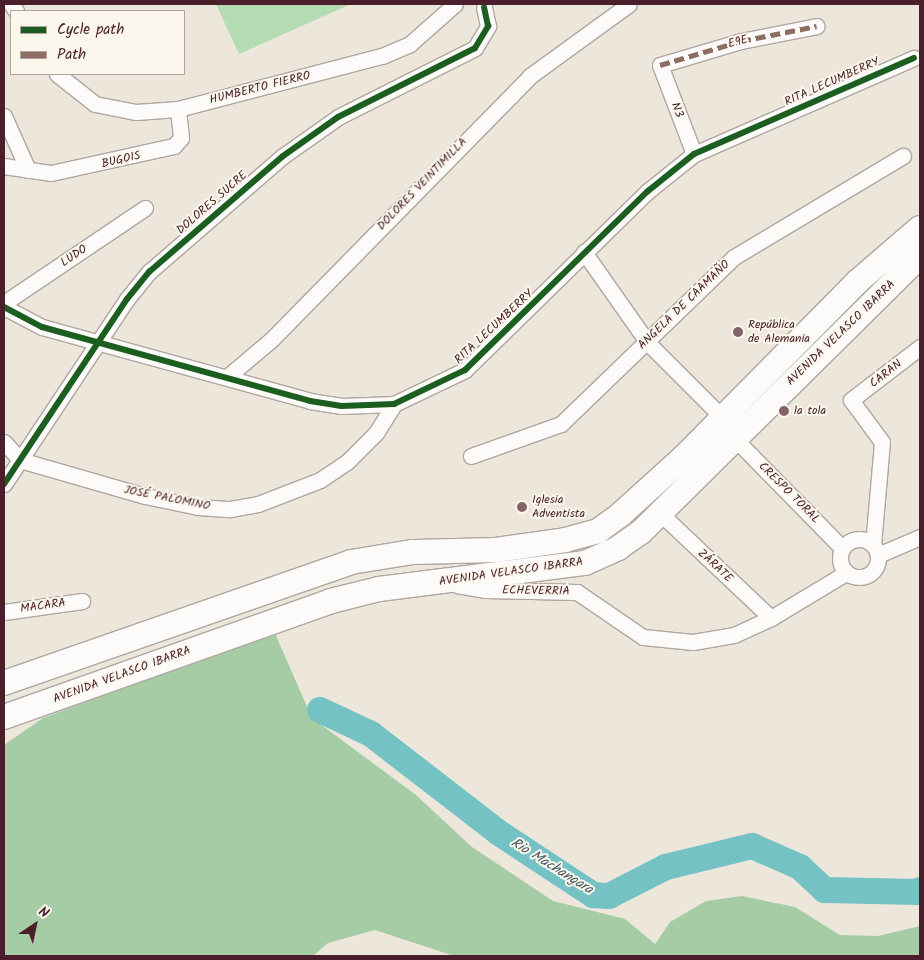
<!DOCTYPE html>
<meta charset="utf-8">
<style>
body{margin:0}
#map{position:relative;width:924px;height:960px;overflow:hidden;background:#ede7db;font-family:Kalam,sans-serif}
div>[style]{position:absolute}
.green>*{inset:0;background:#b4dcb2}
.forest>*{inset:0;background:#a6cca6}
.river>*{height:26px;margin:-13px;padding:0 13px;transform-origin:13px;border-radius:13px;background:#75c2c5}
.roads{filter:drop-shadow(1px 0 #afa6a0) drop-shadow(-1px 0 #afa6a0) drop-shadow(0 1px #afa6a0) drop-shadow(0 -1px #afa6a0)}
.street>*{height:15px;margin:-7.5px;padding:0 7.5px;transform-origin:7.5px;border-radius:7.5px;background:#fcfbfa}
.street>.ring{margin:-7.5px;padding:0;box-sizing:content-box;background:none;border:15px solid #fcfbfa;border-radius:50%}
.primary>*{height:24px;margin:-12px;padding:0 12px;transform-origin:12px;border-radius:12px;background:#fcfbfa}
.quiet>*{height:5px;margin-top:-2.5px;transform-origin:0;background:repeating-linear-gradient(90deg,#8d6e63 0 10px,transparent 0 15px)}
.cycleway>*{height:6px;margin:-3px;padding:0 3px;transform-origin:3px;border-radius:3px;background:#1b5e20}
.dots>*{width:14px;height:14px;translate:-50% -50%;box-sizing:border-box;border:2px solid #fbf7ec;border-radius:50%}
span{translate:-50% -50%;white-space:nowrap;text-align:center;line-height:1.15;-webkit-text-stroke:4px #fbf7ec;paint-order:stroke}
.street-label{font-size:12px;color:#4a1f2b}
.poi-label{font-size:12px;color:#4a1f2b}
.left{translate:0 -50%;text-align:left}
.water-label{font-size:14px;color:#475a65;font-style:italic}
.frame{position:absolute;inset:0;border:5px solid #4a1f2b;pointer-events:none}
.legend{position:absolute;left:10px;top:10px;width:175px;height:65px;box-sizing:border-box;background:#fbf7ec;border:1px solid #b4a19f;margin:0;padding:6px 9px;list-style:none;font-size:15px;color:#4a1f2b}
.legend li{display:flex;align-items:center;gap:10px;height:25px}
.legend b{width:25px;border:1px solid #b4a19f}
.north{position:absolute;left:10px;top:900px;width:50px;height:50px;-webkit-text-stroke:4px #fbf7ec;paint-order:stroke;rotate:34deg;font-size:14px;font-weight:700;line-height:20px;text-align:center;color:#4a1f2b}
.north::after{content:'';display:block;margin:auto;width:18px;height:22px;background:#4a1f2b;clip-path:polygon(50% 0,100% 100%,50% 72%,0 100%)}
</style>
<div id="map">
<div class="green">
<i style="clip-path:polygon(216px 4px,351px 4px,239px 54px)"></i>
</div>
<div class="forest">
<i style="clip-path:polygon(274px 631px,312px 718px,416px 795px,472px 847px,553px 901px,625px 919px,655px 944px,670px 922px,706px 901px,742px 896px,795px 907px,840px 935px,878px 936px,920px 926px,920px 956px,454px 956px,375px 930px,328px 943px,313px 956px,4px 956px,4px 745px,43px 718px)"></i>
</div>
<div class="river">
<i style="left:320px;top:710px;width:56px;rotate:25.2deg"></i>
<i style="left:371px;top:734px;width:162px;rotate:37.7deg"></i>
<i style="left:499px;top:833px;width:113px;rotate:33.4deg"></i>
<i style="left:593px;top:895px;width:16px;rotate:4deg"></i>
<i style="left:609px;top:896px;width:64px;rotate:-27deg"></i>
<i style="left:666px;top:867px;width:89px;rotate:-13.7deg"></i>
<i style="left:752px;top:846px;width:52px;rotate:23.6deg"></i>
<i style="left:800px;top:867px;width:34px;rotate:43deg"></i>
<i style="left:825px;top:890px;width:93px;rotate:1.2deg"></i>
<i style="left:918px;top:892px;width:3px;rotate:-45deg"></i>
</div>
<div class="roads">
<div class="street">
<i style="left:11px;top:4px;width:9px;rotate:54deg"></i>
<i style="left:57px;top:74px;width:48px;rotate:38.3deg"></i>
<i style="left:95px;top:104px;width:42px;rotate:11deg"></i>
<i style="left:136px;top:112px;width:42px;rotate:-4.1deg"></i>
<i style="left:178px;top:109px;width:211px;rotate:-14.6deg"></i>
<i style="left:382px;top:56px;width:30px;rotate:-23deg"></i>
<i style="left:410px;top:44px;width:60px;rotate:-41.6deg"></i>
<i style="left:4px;top:116px;width:59px;rotate:66deg"></i>
<i style="left:694px;top:154px;width:95px;rotate:-110.9deg"></i>
<i style="left:660px;top:65px;width:84px;rotate:-16.5deg"></i>
<i style="left:741px;top:41px;width:77px;rotate:-11.2deg"></i>
<i style="left:4px;top:166px;width:48px;rotate:8.5deg"></i>
<i style="left:51px;top:173px;width:126px;rotate:-12.4deg"></i>
<i style="left:174px;top:146px;width:11px;rotate:-49deg"></i>
<i style="left:181px;top:138px;width:29px;rotate:-96deg"></i>
<i style="left:584px;top:252px;width:111px;rotate:54.9deg"></i>
<i style="left:648px;top:343px;width:105px;rotate:45deg"></i>
<i style="left:4px;top:303px;width:170px;rotate:-34deg"></i>
<i style="left:4px;top:307px;width:43px;rotate:27.8deg"></i>
<i style="left:42px;top:327px;width:278px;rotate:15.4deg"></i>
<i style="left:310px;top:401px;width:32px;rotate:9deg"></i>
<i style="left:342px;top:406px;width:52px;rotate:-2.2deg"></i>
<i style="left:394px;top:404px;width:79px;rotate:-25.6deg"></i>
<i style="left:465px;top:370px;width:256px;rotate:-44.4deg"></i>
<i style="left:648px;top:191px;width:59px;rotate:-38.8deg"></i>
<i style="left:694px;top:154px;width:240px;rotate:-23.6deg"></i>
<i style="left:227px;top:377px;width:57px;rotate:-40.1deg"></i>
<i style="left:271px;top:340px;width:370px;rotate:-45.5deg"></i>
<i style="left:530px;top:76px;width:122px;rotate:-36deg"></i>
<i style="left:735px;top:439px;width:153px;rotate:45.5deg"></i>
<i style="left:4px;top:442px;width:24px;rotate:48deg"></i>
<i style="left:20px;top:460px;width:130px;rotate:16.1deg"></i>
<i style="left:145px;top:496px;width:54px;rotate:11.7deg"></i>
<i style="left:198px;top:507px;width:32px;rotate:4deg"></i>
<i style="left:230px;top:509px;width:28px;rotate:-10deg"></i>
<i style="left:258px;top:504px;width:66px;rotate:-21.2deg"></i>
<i style="left:320px;top:480px;width:32px;rotate:-34deg"></i>
<i style="left:347px;top:462px;width:41px;rotate:-45deg"></i>
<i style="left:376px;top:433px;width:34px;rotate:-58deg"></i>
<i style="left:471px;top:456px;width:96px;rotate:-19.6deg"></i>
<i style="left:561px;top:424px;width:240px;rotate:-44deg"></i>
<i style="left:734px;top:257px;width:197px;rotate:-30.9deg"></i>
<i style="left:4px;top:484px;width:222px;rotate:-56.4deg"></i>
<i style="left:127px;top:299px;width:35px;rotate:-51deg"></i>
<i style="left:149px;top:272px;width:177px;rotate:-40.9deg"></i>
<i style="left:283px;top:156px;width:67px;rotate:-35.3deg"></i>
<i style="left:338px;top:117px;width:153px;rotate:-26.7deg"></i>
<i style="left:475px;top:48px;width:26px;rotate:-59deg"></i>
<i style="left:488px;top:26px;width:19px;rotate:-102deg"></i>
<i style="left:660px;top:513px;width:153px;rotate:43.4deg"></i>
<i class="ring" style="left:840px;top:539px;width:23px;height:23px"></i>
<i style="left:873px;top:545px;width:103px;rotate:-85deg"></i>
<i style="left:882px;top:442px;width:52px;rotate:-126.4deg"></i>
<i style="left:851px;top:400px;width:87px;rotate:-37.5deg"></i>
<i style="left:878px;top:555px;width:46px;rotate:-23.2deg"></i>
<i style="left:457px;top:585px;width:29px;rotate:10deg"></i>
<i style="left:486px;top:590px;width:91px;rotate:1.3deg"></i>
<i style="left:577px;top:592px;width:80px;rotate:34.3deg"></i>
<i style="left:643px;top:637px;width:50px;rotate:5.7deg"></i>
<i style="left:693px;top:642px;width:42px;rotate:-9.7deg"></i>
<i style="left:734px;top:635px;width:41px;rotate:-24.7deg"></i>
<i style="left:771px;top:618px;width:87px;rotate:-31deg"></i>
<i style="left:4px;top:612px;width:79px;rotate:-8deg"></i>
</div>
<div class="primary">
<i style="left:4px;top:683px;width:367px;rotate:-19.2deg"></i>
<i style="left:351px;top:562px;width:63px;rotate:-9.2deg"></i>
<i style="left:413px;top:552px;width:83px;rotate:-1.4deg"></i>
<i style="left:496px;top:550px;width:70px;rotate:-8.2deg"></i>
<i style="left:565px;top:540px;width:34px;rotate:-15deg"></i>
<i style="left:598px;top:531px;width:27px;rotate:-36deg"></i>
<i style="left:620px;top:515px;width:88px;rotate:-42.2deg"></i>
<i style="left:685px;top:456px;width:245px;rotate:-45.3deg"></i>
<i style="left:857px;top:282px;width:83px;rotate:-40.6deg"></i>
<i style="left:4px;top:717px;width:347px;rotate:-19.5deg"></i>
<i style="left:331px;top:601px;width:49px;rotate:-14deg"></i>
<i style="left:379px;top:589px;width:208px;rotate:-7.2deg"></i>
<i style="left:585px;top:563px;width:36px;rotate:-24deg"></i>
<i style="left:618px;top:548px;width:28px;rotate:-35deg"></i>
<i style="left:641px;top:532px;width:392px;rotate:-44.7deg"></i>
</div>
</div>
<div class="quiet">
<i style="left:660px;top:65px;width:84px;rotate:-16.5deg"></i>
<i style="left:741px;top:41px;width:77px;rotate:-11.2deg"></i>
</div>
<div class="cycleway">
<i style="left:4px;top:307px;width:43px;rotate:27.8deg"></i>
<i style="left:42px;top:327px;width:278px;rotate:15.4deg"></i>
<i style="left:310px;top:401px;width:32px;rotate:9deg"></i>
<i style="left:342px;top:406px;width:52px;rotate:-2.2deg"></i>
<i style="left:394px;top:404px;width:79px;rotate:-25.6deg"></i>
<i style="left:465px;top:370px;width:256px;rotate:-44.4deg"></i>
<i style="left:648px;top:191px;width:59px;rotate:-38.8deg"></i>
<i style="left:694px;top:154px;width:240px;rotate:-23.6deg"></i>
<i style="left:4px;top:484px;width:222px;rotate:-56.4deg"></i>
<i style="left:127px;top:299px;width:35px;rotate:-51deg"></i>
<i style="left:149px;top:272px;width:177px;rotate:-40.9deg"></i>
<i style="left:283px;top:156px;width:67px;rotate:-35.3deg"></i>
<i style="left:338px;top:117px;width:153px;rotate:-26.7deg"></i>
<i style="left:475px;top:48px;width:26px;rotate:-59deg"></i>
<i style="left:488px;top:26px;width:19px;rotate:-102deg"></i>
</div>
<div class="dots">
<i style="left:738px;top:332px;background:#836569"></i>
<i style="left:784px;top:411px;background:#836569"></i>
<i style="left:522px;top:507px;background:#836569"></i>
</div>
<div class="street-label">
<span style="left:738px;top:42px;rotate:-14deg">E9E</span>
<span style="left:832px;top:82px;rotate:-24deg">RITA LECUMBERRY</span>
<span style="left:260px;top:88px;rotate:-14deg">HUMBERTO FIERRO</span>
<span style="left:677px;top:110px;rotate:69deg">N3</span>
<span style="left:121px;top:160px;rotate:-13deg">BUGOIS</span>
<span style="left:422px;top:184px;rotate:-46deg">DOLORES VEINTIMILLA</span>
<span style="left:212px;top:203px;rotate:-41deg">DOLORES SUCRE</span>
<span style="left:74px;top:256px;rotate:-34deg">LUDO</span>
<span style="left:684px;top:305px;rotate:-44deg">ANGELA DE CAAMAÑO</span>
<span style="left:494px;top:327px;rotate:-43deg">RITA LECUMBERRY</span>
<span style="left:841px;top:333px;rotate:-44deg">AVENIDA VELASCO IBARRA</span>
<span style="left:886px;top:374px;rotate:-38deg">CARAN</span>
<span style="left:789px;top:493px;rotate:45deg">CRESPO TORAL</span>
<span style="left:167px;top:498px;rotate:11deg">JOSÉ PALOMINO</span>
<span style="left:715px;top:566px;rotate:43deg">ZÁRATE</span>
<span style="left:511px;top:572px;rotate:-8deg">AVENIDA VELASCO IBARRA</span>
<span style="left:536px;top:591px;rotate:1deg">ECHEVERRIA</span>
<span style="left:43px;top:606px;rotate:-8deg">MACARA</span>
<span style="left:122px;top:675px;rotate:-20deg">AVENIDA VELASCO IBARRA</span>
</div>
<div class="poi-label">
<span class="left" style="left:748px;top:332px">República<br>de Alemania</span>
<span class="left" style="left:794px;top:411px">la tola</span>
<span class="left" style="left:532px;top:507px">Iglesia<br>Adventista</span>
</div>
<div class="water-label">
<span style="left:552px;top:866px;rotate:32deg">Rio Machangara</span>
</div>
<div class="frame"></div>
<ul class="legend">
<li><b style="height:6px;background:#1b5e20"></b>Cycle path</li>
<li><b style="height:6px;background:#8d6e63"></b>Path</li>
</ul>
<div class="north">N</div>
</div>
